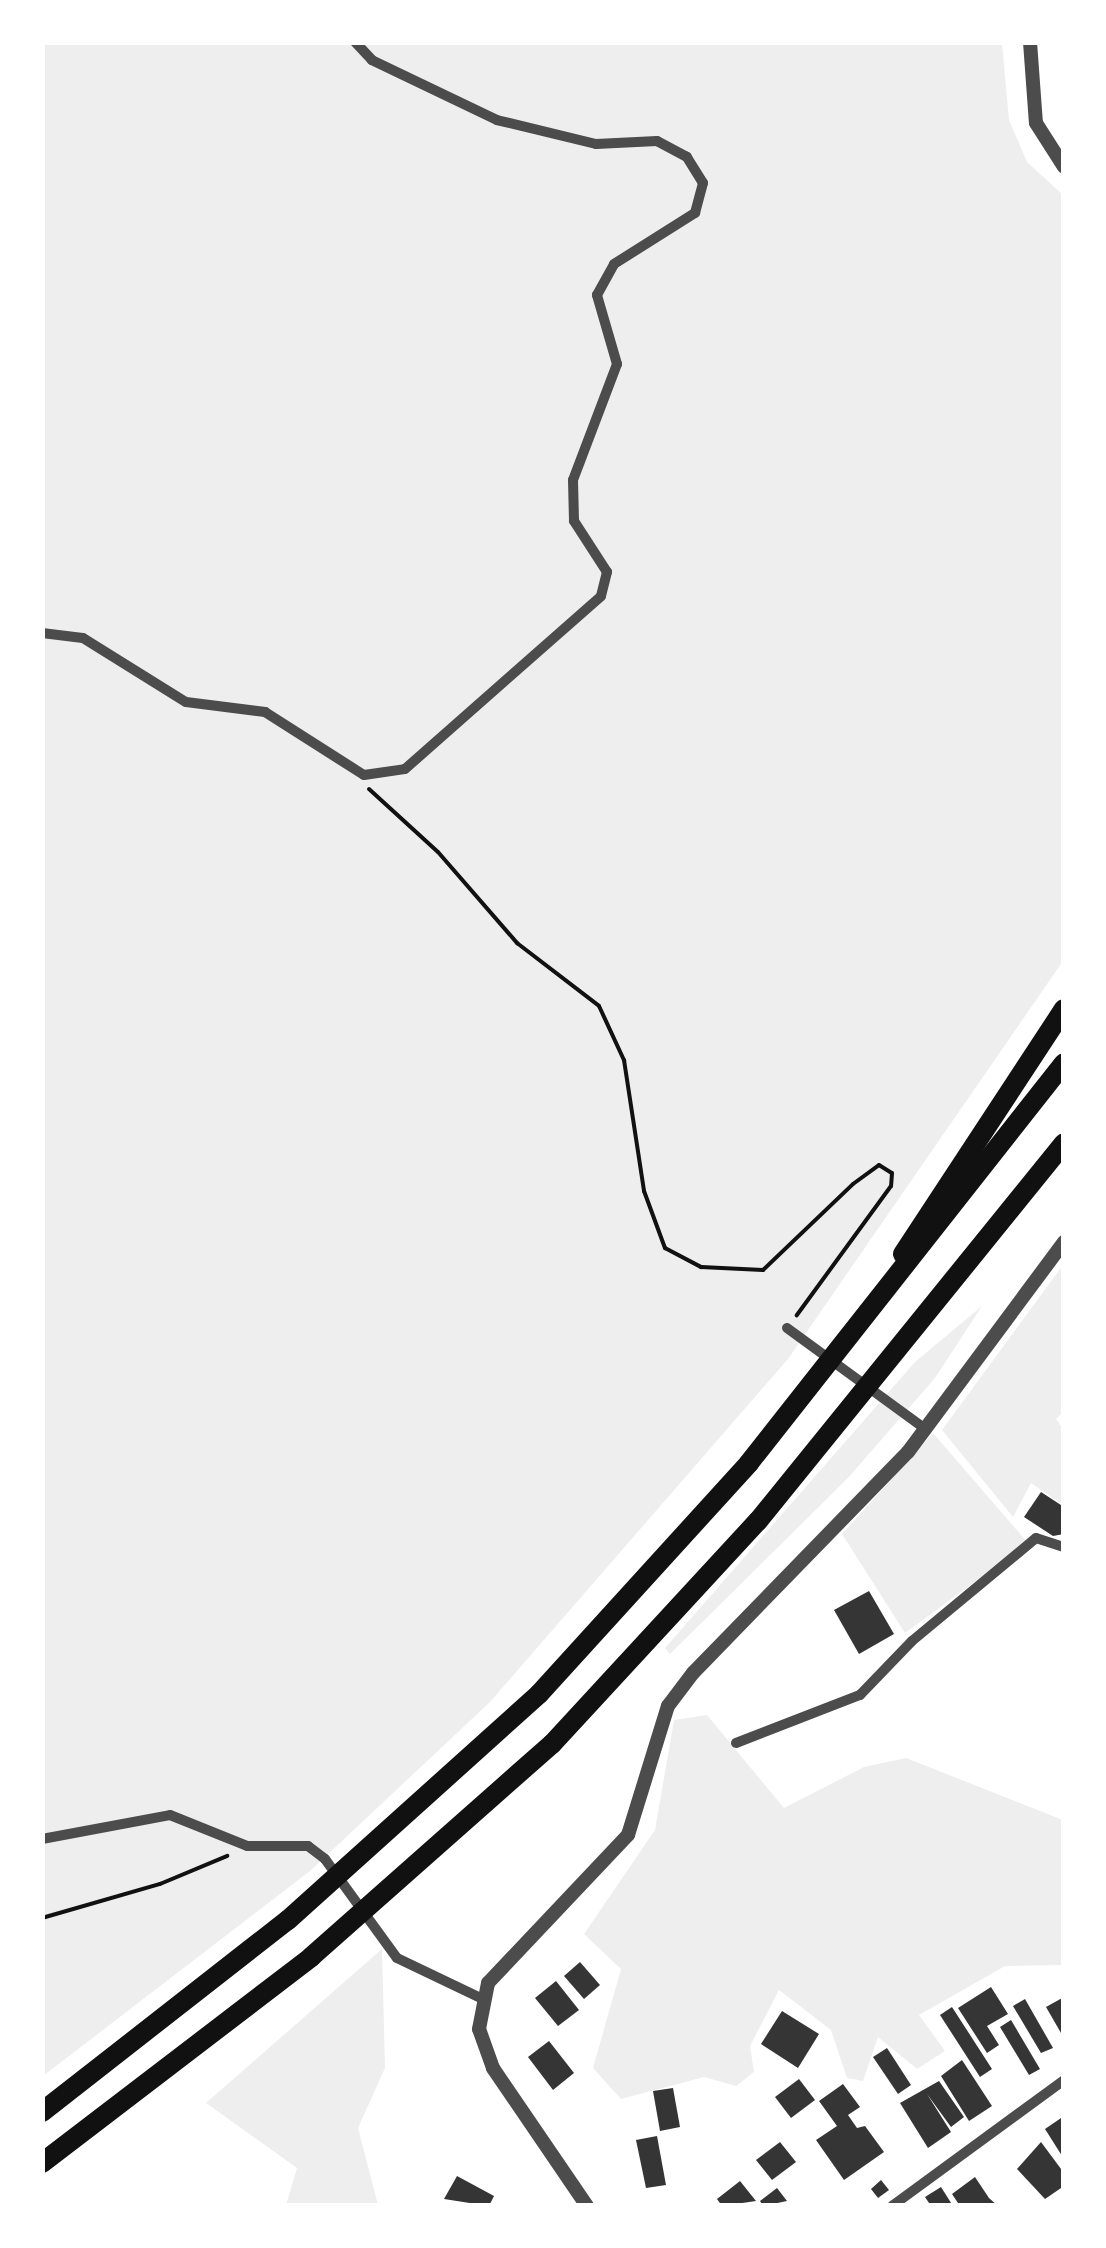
<!DOCTYPE html>
<style>
body{margin:0}
#map{position:relative;width:1106px;height:2248px;overflow:hidden;background:#fff;font-family:"Alegreya Sans",sans-serif}
div>[style]{position:absolute}
.green>*{inset:0;background:#eee}
.building>*{inset:0;background:#353535}
.path>*{height:4px;margin:-2px;padding:0 2px;transform-origin:2px;border-radius:2px;background:#111}
.minor>*{height:10px;margin:-5px;padding:0 5px;transform-origin:5px;border-radius:5px;background:#4c4c4c}
.tertiary>*{height:14px;margin:-7px;padding:0 7px;transform-origin:7px;border-radius:7px;background:#4c4c4c}
.motorway>*{height:20px;margin:-10px;padding:0 10px;transform-origin:10px;border-radius:10px;background:#111}
span{translate:-50% -50%;white-space:nowrap;text-align:center;line-height:1.15;-webkit-text-stroke:9px #fff;paint-order:stroke}
.frame{position:absolute;inset:0;border:45px solid #fff;pointer-events:none}
</style>
<div id="map">
<div class="green">
<i style="clip-path:polygon(43px 43px,1002px 43px,1009px 120px,1027px 162px,1063px 195px,1063px 961px,788px 1359px,490px 1702px,310px 1871px,43px 2076px)"></i>
<i style="clip-path:polygon(1063px 1265px,1063px 1412px,1056px 1419px,1063px 1429px,1063px 1505px,1031px 1483px,1013px 1517px,942px 1430px)"></i>
<i style="clip-path:polygon(982px 1306px,935px 1378px,848px 1478px,670px 1654px,665px 1648px,915px 1362px)"></i>
<i style="clip-path:polygon(933px 1433px,1028px 1543px,905px 1633px,842px 1534px)"></i>
<i style="clip-path:polygon(707px 1715px,784px 1808px,864px 1767px,906px 1758px,1063px 1820px,1063px 1965px,1005px 1966px,919px 2015px,945px 2051px,917px 2069px,878px 2037px,863px 2081px,847px 2078px,831px 2030px,779px 1990px,750px 2046px,754px 2072px,736px 2086px,704px 2077px,621px 2099px,593px 2068px,621px 1969px,584px 1934px,655px 1830px,674px 1720px)"></i>
<i style="clip-path:polygon(382px 1949px,385px 2068px,358px 2128px,378px 2205px,286px 2205px,297px 2168px,206px 2103px)"></i>
</div>
<div class="building">
<i style="clip-path:polygon(1041px 1492px,1064px 1507px,1064px 1534px,1053px 1536px,1024px 1517px)"></i>
<i style="clip-path:polygon(869px 1591px,894px 1634px,859px 1654px,834px 1610px)"></i>
<i style="clip-path:polygon(580px 1962px,600px 1985px,584px 1999px,564px 1976px)"></i>
<i style="clip-path:polygon(556px 1981px,579px 2010px,558px 2026px,535px 1998px)"></i>
<i style="clip-path:polygon(991px 1987px,1008px 2014px,987px 2026px,999px 2045px,987px 2053px,958px 2008px)"></i>
<i style="clip-path:polygon(1064px 1997px,1064px 2031px,1061px 2033px,1046px 2007px)"></i>
<i style="clip-path:polygon(1025px 1999px,1053px 2048px,1041px 2053px,1013px 2006px)"></i>
<i style="clip-path:polygon(952px 2007px,992px 2069px,980px 2077px,940px 2015px)"></i>
<i style="clip-path:polygon(782px 2011px,819px 2034px,798px 2068px,761px 2044px)"></i>
<i style="clip-path:polygon(1011px 2020px,1040px 2069px,1029px 2075px,1000px 2027px)"></i>
<i style="clip-path:polygon(549px 2041px,574px 2073px,553px 2090px,528px 2057px)"></i>
<i style="clip-path:polygon(887px 2048px,911px 2085px,898px 2094px,873px 2057px)"></i>
<i style="clip-path:polygon(962px 2060px,992px 2106px,969px 2121px,941px 2076px)"></i>
<i style="clip-path:polygon(799px 2079px,815px 2100px,791px 2118px,775px 2097px)"></i>
<i style="clip-path:polygon(939px 2081px,964px 2117px,951px 2127px,927px 2094px,951px 2132px,928px 2148px,900px 2103px)"></i>
<i style="clip-path:polygon(843px 2084px,860px 2107px,848px 2115px,857px 2128px,865px 2126px,884px 2152px,844px 2180px,816px 2140px,837px 2126px,819px 2101px)"></i>
<i style="clip-path:polygon(673px 2088px,680px 2127px,660px 2131px,653px 2091px)"></i>
<i style="clip-path:polygon(1064px 2116px,1064px 2159px,1045px 2129px)"></i>
<i style="clip-path:polygon(657px 2136px,666px 2185px,646px 2188px,636px 2140px)"></i>
<i style="clip-path:polygon(780px 2142px,796px 2162px,772px 2180px,756px 2160px)"></i>
<i style="clip-path:polygon(1041px 2142px,1064px 2173px,1064px 2186px,1045px 2199px,1017px 2169px)"></i>
<i style="clip-path:polygon(457px 2176px,494px 2196px,489px 2206px,444px 2199px)"></i>
<i style="clip-path:polygon(975px 2177px,989px 2198px,998px 2206px,960px 2206px,952px 2194px)"></i>
<i style="clip-path:polygon(881px 2180px,889px 2190px,878px 2198px,871px 2189px)"></i>
<i style="clip-path:polygon(740px 2181px,756px 2201px,722px 2206px,717px 2199px)"></i>
<i style="clip-path:polygon(941px 2187px,953px 2206px,931px 2206px,925px 2197px)"></i>
<i style="clip-path:polygon(777px 2188px,787px 2201px,763px 2206px,760px 2201px)"></i>
</div>
<div class="path">
<i style="left:369px;top:789px;width:93px;rotate:42.4deg"></i>
<i style="left:438px;top:852px;width:121px;rotate:49deg"></i>
<i style="left:517px;top:943px;width:103px;rotate:37.5deg"></i>
<i style="left:599px;top:1006px;width:60px;rotate:65.2deg"></i>
<i style="left:624px;top:1060px;width:133px;rotate:81.3deg"></i>
<i style="left:644px;top:1191px;width:61px;rotate:69.8deg"></i>
<i style="left:665px;top:1248px;width:41px;rotate:27.8deg"></i>
<i style="left:701px;top:1267px;width:62px;rotate:2.8deg"></i>
<i style="left:763px;top:1270px;width:124px;rotate:-43.7deg"></i>
<i style="left:853px;top:1184px;width:32px;rotate:-36deg"></i>
<i style="left:879px;top:1165px;width:15px;rotate:32deg"></i>
<i style="left:892px;top:1173px;width:13px;rotate:94deg"></i>
<i style="left:891px;top:1186px;width:160px;rotate:126.1deg"></i>
<i style="left:42px;top:1918px;width:123px;rotate:-16.1deg"></i>
<i style="left:160px;top:1884px;width:73px;rotate:-22.7deg"></i>
</div>
<div class="minor">
<i style="left:42px;top:633px;width:41px;rotate:7deg"></i>
<i style="left:83px;top:638px;width:121px;rotate:31.9deg"></i>
<i style="left:186px;top:702px;width:80px;rotate:7.2deg"></i>
<i style="left:265px;top:712px;width:117px;rotate:32.5deg"></i>
<i style="left:364px;top:775px;width:41px;rotate:-8.3deg"></i>
<i style="left:405px;top:769px;width:261px;rotate:-41.4deg"></i>
<i style="left:601px;top:596px;width:25px;rotate:-76deg"></i>
<i style="left:607px;top:572px;width:61px;rotate:-122.9deg"></i>
<i style="left:574px;top:521px;width:41px;rotate:-91.4deg"></i>
<i style="left:573px;top:480px;width:124px;rotate:-69.2deg"></i>
<i style="left:617px;top:364px;width:72px;rotate:-106.2deg"></i>
<i style="left:597px;top:295px;width:35px;rotate:-61deg"></i>
<i style="left:614px;top:264px;width:96px;rotate:-32.2deg"></i>
<i style="left:695px;top:213px;width:31px;rotate:-75deg"></i>
<i style="left:703px;top:183px;width:31px;rotate:-122deg"></i>
<i style="left:687px;top:157px;width:34px;rotate:-152deg"></i>
<i style="left:657px;top:141px;width:61px;rotate:177.2deg"></i>
<i style="left:596px;top:144px;width:102px;rotate:-166.4deg"></i>
<i style="left:497px;top:120px;width:139px;rotate:-154.4deg"></i>
<i style="left:372px;top:60px;width:25px;rotate:-133deg"></i>
<i style="left:787px;top:1328px;width:173px;rotate:36.1deg"></i>
<i style="left:736px;top:1743px;width:133px;rotate:-21.2deg"></i>
<i style="left:860px;top:1695px;width:75px;rotate:-46.1deg"></i>
<i style="left:912px;top:1641px;width:161px;rotate:-39.7deg"></i>
<i style="left:1036px;top:1538px;width:29px;rotate:18deg"></i>
<i style="left:42px;top:1839px;width:130px;rotate:-10.6deg"></i>
<i style="left:170px;top:1815px;width:83px;rotate:21.9deg"></i>
<i style="left:247px;top:1846px;width:61px"></i>
<i style="left:308px;top:1846px;width:21px;rotate:37deg"></i>
<i style="left:325px;top:1859px;width:122px;rotate:54deg"></i>
<i style="left:397px;top:1958px;width:95px;rotate:25.5deg"></i>
<i style="left:892px;top:2206px;width:213px;rotate:-36.2deg"></i>
</div>
<div class="tertiary">
<i style="left:1030px;top:42px;width:81px;rotate:85.8deg"></i>
<i style="left:1036px;top:123px;width:52px;rotate:57.5deg"></i>
<i style="left:587px;top:2206px;width:167px;rotate:-124.3deg"></i>
<i style="left:493px;top:2068px;width:41px;rotate:-109.7deg"></i>
<i style="left:479px;top:2029px;width:47px;rotate:-78.9deg"></i>
<i style="left:488px;top:1983px;width:204px;rotate:-46.6deg"></i>
<i style="left:628px;top:1835px;width:135px;rotate:-72.8deg"></i>
<i style="left:668px;top:1706px;width:41px;rotate:-52.9deg"></i>
<i style="left:693px;top:1673px;width:308px;rotate:-45.8deg"></i>
<i style="left:908px;top:1452px;width:262px;rotate:-53.4deg"></i>
</div>
<div class="motorway">
<i style="left:903px;top:1254px;width:293px;rotate:-56.7deg"></i>
<i style="left:42px;top:2112px;width:312px;rotate:-38deg"></i>
<i style="left:288px;top:1920px;width:338px;rotate:-42deg"></i>
<i style="left:539px;top:1694px;width:312px;rotate:-47.7deg"></i>
<i style="left:749px;top:1463px;width:509px;rotate:-51.78deg"></i>
<i style="left:42px;top:2163px;width:339px;rotate:-37.4deg"></i>
<i style="left:311px;top:1957px;width:322px;rotate:-41.5deg"></i>
<i style="left:552px;top:1744px;width:304px;rotate:-47.3deg"></i>
<i style="left:758px;top:1521px;width:486px;rotate:-51deg"></i>
</div>
<div class="frame"></div>
</div>
